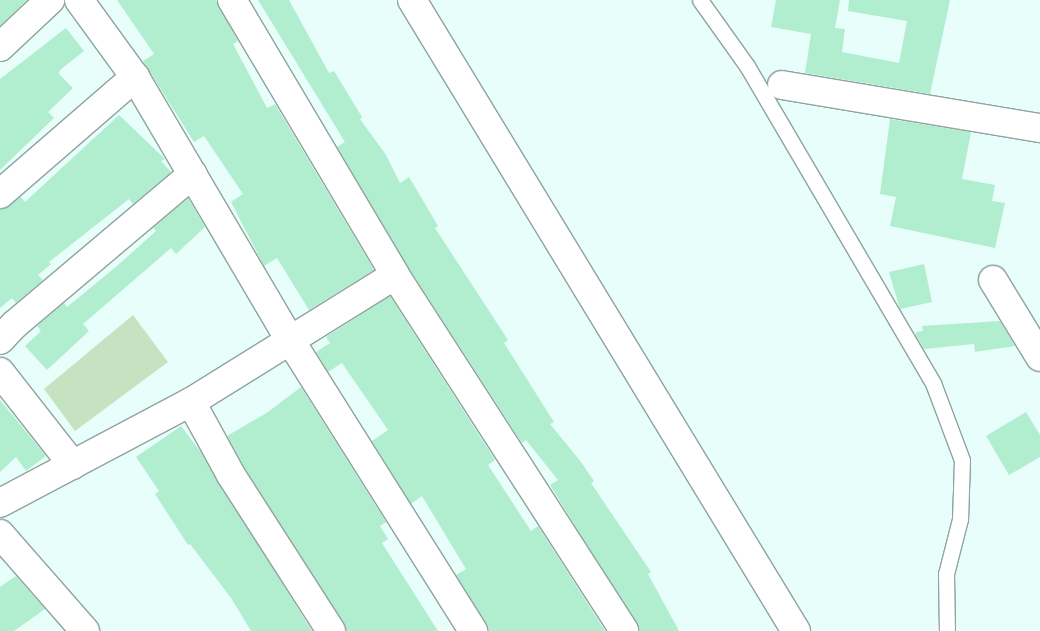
<!DOCTYPE html>
<style>
body{margin:0}
#map{position:relative;width:1040px;height:631px;overflow:hidden;background:#e8fefa;font-family:"Fira Sans",sans-serif}
div>[style]{position:absolute}
.green>*{inset:0;background:#c5e3c1}
.building>*{inset:0;background:#b1edcf}
.roads{filter:drop-shadow(1px 0 #8fa3a0) drop-shadow(-1px 0 #8fa3a0) drop-shadow(0 1px #8fa3a0) drop-shadow(0 -1px #8fa3a0)}
.lane>*{height:15px;margin:-7.5px;padding:0 7.5px;transform-origin:7.5px;border-radius:7.5px;background:#fff}
.street>*{height:28px;margin:-14px;padding:0 14px;transform-origin:14px;border-radius:14px;background:#fff}
span{translate:-50% -50%;white-space:nowrap;text-align:center;line-height:1.15;-webkit-text-stroke:4px #e8fefa;paint-order:stroke}
</style>
<div id="map">
<div class="green">
<i style="clip-path:polygon(133px 315px,168px 362px,75px 431px,44px 389px)"></i>
</div>
<div class="building">
<i style="clip-path:polygon(0 0,27px 0,0 26px)"></i>
<i style="clip-path:polygon(117px 0,216px 0,238px 41px,233px 44px,267px 108px,275px 104px,374px 270px,309px 310px,277px 258px,264px 266px,231px 202px,243px 194px,204px 136px,194px 142px,143px 61px,154px 54px)"></i>
<i style="clip-path:polygon(258px 0,289px 0,329px 73px,334px 71px,362px 117px,360px 119px,386px 155px,400px 183px,409px 177px,438px 226px,435px 228px,508px 340px,504px 343px,554px 422px,550px 424px,581px 462px,594px 481px,591px 483px,651px 572px,648px 574px,679px 631px,640px 631px,550px 485px,558px 480px,526px 440px,522px 443px,408px 267px,337px 147px,345px 142px)"></i>
<i style="clip-path:polygon(776px 0,840px 0,835px 28px,845px 29px,842px 52px,899px 63px,907px 21px,848px 11px,849px 0,950px 0,930px 94px,805px 73px,811px 34px,771px 27px)"></i>
<i style="clip-path:polygon(66px 28px,84px 51px,60px 70px,59px 74px,73px 88px,48px 112px,54px 118px,0 170px,0 79px)"></i>
<i style="clip-path:polygon(119px 115px,165px 159px,161px 161px,171px 172px,133px 204px,129px 199px,49px 262px,51px 264px,38px 275px,43px 280px,16px 303px,12px 298px,0 308px,0 209px,21px 197px,25px 202px)"></i>
<i style="clip-path:polygon(890px 119px,971px 132px,962px 179px,995px 185px,992px 201px,1005px 203px,995px 248px,890px 226px,896px 197px,880px 194px)"></i>
<i style="clip-path:polygon(188px 198px,205px 227px,176px 254px,171px 248px,83px 324px,89px 331px,47px 370px,25px 346px,41px 331px,37px 326px,64px 303px,67px 307px,117px 266px,156px 231px,153px 228px)"></i>
<i style="clip-path:polygon(924px 264px,932px 302px,900px 309px,889px 272px)"></i>
<i style="clip-path:polygon(390px 296px,495px 460px,488px 465px,531px 531px,538px 526px,605px 631px,489px 631px,456px 575px,466px 569px,422px 496px,411px 504px,372px 441px,388px 430px,342px 363px,328px 372px,316px 352px,330px 343px,326px 337px)"></i>
<i style="clip-path:polygon(1000px 321px,1015px 346px,975px 352px,974px 344px,924px 349px,916px 336px,916px 332px,923px 331px,922px 326px)"></i>
<i style="clip-path:polygon(301px 387px,386px 522px,380px 526px,388px 539px,382px 543px,438px 631px,347px 631px,244px 467px,227px 436px,268px 412px)"></i>
<i style="clip-path:polygon(0 400px,46px 456px,26px 471px,16px 457px,0 472px)"></i>
<i style="clip-path:polygon(1026px 412px,1040px 435px,1040px 457px,1009px 475px,986px 436px)"></i>
<i style="clip-path:polygon(181px 426px,200px 451px,312px 631px,251px 631px,231px 598px,190px 544px,188px 545px,155px 494px,159px 491px,136px 457px)"></i>
<i style="clip-path:polygon(16px 576px,45px 609px,14px 631px,0 631px,0 587px)"></i>
</div>
<div class="roads">
<div class="lane">
<i style="left:700px;top:0;width:81px;rotate:54.5deg"></i>
<i style="left:747px;top:66px;width:368px;rotate:59.6deg"></i>
<i style="left:933px;top:383px;width:82px;rotate:69.4deg"></i>
<i style="left:962px;top:460px;width:59px;rotate:91.9deg"></i>
<i style="left:960px;top:519px;width:57px;rotate:104.3deg"></i>
<i style="left:946px;top:574px;width:57px;rotate:89deg"></i>
</div>
<div class="street">
<i style="left:79px;top:0;width:95px;rotate:54deg"></i>
<i style="left:135px;top:77px;width:305px;rotate:59.5deg"></i>
<i style="left:290px;top:340px;width:344px;rotate:57.8deg"></i>
<i style="left:232px;top:0;width:320px;rotate:59.3deg"></i>
<i style="left:395px;top:275px;width:423px;rotate:57.2deg"></i>
<i style="left:412px;top:0;width:739px;rotate:58.68deg"></i>
<i style="left:0;top:47px;width:69px;rotate:-43.2deg"></i>
<i style="left:782px;top:85px;width:262px;rotate:9.5deg"></i>
<i style="left:0;top:194px;width:179px;rotate:-40.9deg"></i>
<i style="left:993px;top:280px;width:90px;rotate:58.6deg"></i>
<i style="left:0;top:340px;width:21px;rotate:-47deg"></i>
<i style="left:14px;top:325px;width:234px;rotate:-40.2deg"></i>
<i style="left:0;top:372px;width:118px;rotate:51.9deg"></i>
<i style="left:191px;top:402px;width:83px;rotate:61.3deg"></i>
<i style="left:231px;top:475px;width:185px;rotate:57.3deg"></i>
<i style="left:0;top:503px;width:216px;rotate:-27.9deg"></i>
<i style="left:191px;top:402px;width:240px;rotate:-31.9deg"></i>
<i style="left:0;top:534px;width:129px;rotate:48.8deg"></i>
</div>
</div>
</div>
